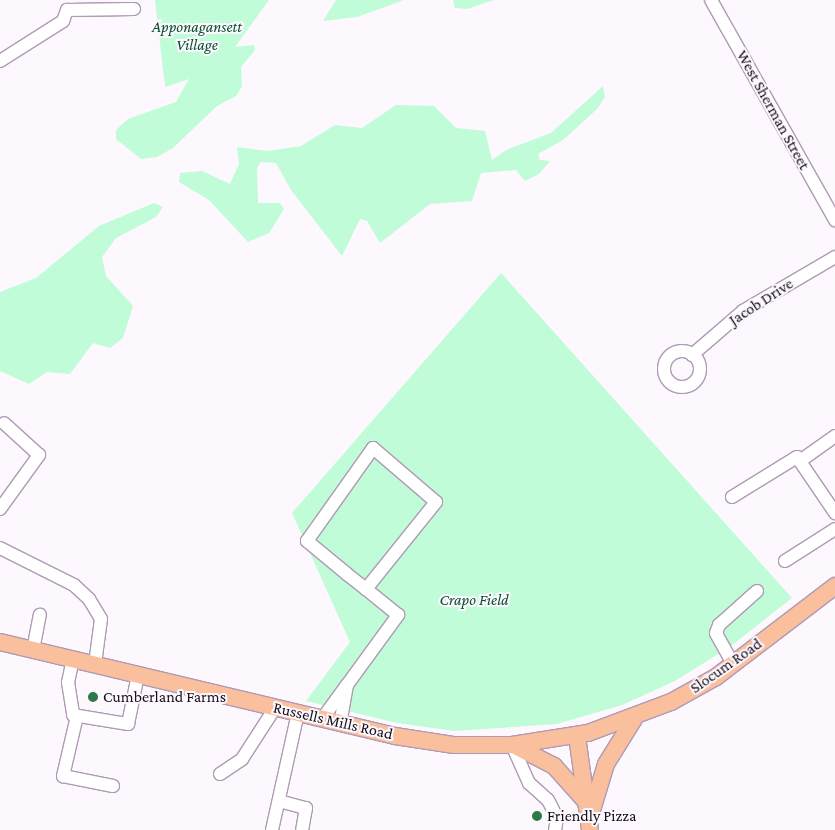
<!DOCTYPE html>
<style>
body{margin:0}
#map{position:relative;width:835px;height:830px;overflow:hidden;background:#fcf8fe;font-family:"Crimson Pro",serif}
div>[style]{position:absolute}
.green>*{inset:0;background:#c0fcd7}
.roads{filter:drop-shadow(1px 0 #af9ab4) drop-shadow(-1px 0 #af9ab4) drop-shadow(0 1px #af9ab4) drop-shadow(0 -1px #af9ab4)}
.minor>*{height:12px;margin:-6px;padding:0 6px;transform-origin:6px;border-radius:6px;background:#fff}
.minor>.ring{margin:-6px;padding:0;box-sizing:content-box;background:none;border:12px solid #fff;border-radius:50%}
.major>*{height:16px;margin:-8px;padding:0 8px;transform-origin:8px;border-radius:8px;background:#fabf9d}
.dots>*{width:14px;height:14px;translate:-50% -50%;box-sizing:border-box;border:2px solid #fcf8fe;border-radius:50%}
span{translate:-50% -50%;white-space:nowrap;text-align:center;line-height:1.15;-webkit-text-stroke:4px #fcf8fe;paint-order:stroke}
.park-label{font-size:16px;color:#094f2f;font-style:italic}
.street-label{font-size:16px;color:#150d17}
.poi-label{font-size:16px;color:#150d17}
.left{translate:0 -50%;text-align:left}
</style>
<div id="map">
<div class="green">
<i style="clip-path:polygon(155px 0,269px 0,235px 47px,254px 45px,255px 50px,241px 67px,242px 86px,236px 96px,217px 106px,173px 148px,157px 157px,141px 159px,116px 139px,116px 130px,128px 119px,176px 102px,189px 79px,165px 87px)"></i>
<i style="clip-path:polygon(336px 0,404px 0,357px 17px,323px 21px)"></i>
<i style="clip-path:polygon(453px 0,494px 0,467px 9px,455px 8px)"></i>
<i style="clip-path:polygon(603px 86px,605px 97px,597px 109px,563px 140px,538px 154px,540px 160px,550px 161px,539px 174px,525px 181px,516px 170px,481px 173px,472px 201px,430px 204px,380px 243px,367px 221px,360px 219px,342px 256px,291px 190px,276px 163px,261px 162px,257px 168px,258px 203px,280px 203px,284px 209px,269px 233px,248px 242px,209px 200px,179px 182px,180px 173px,202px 171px,230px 184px,239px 164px,237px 147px,268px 151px,301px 146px,335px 125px,362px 128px,396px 105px,434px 106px,456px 128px,485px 131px,492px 160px,506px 150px,551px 133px)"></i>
<i style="clip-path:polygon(154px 203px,163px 207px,156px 217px,116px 238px,102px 257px,106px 276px,133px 306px,123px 338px,110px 348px,93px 343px,70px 374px,47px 372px,29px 384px,0 371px,0 292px,36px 278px,99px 226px)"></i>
<i style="clip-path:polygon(501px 273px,792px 598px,731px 646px,675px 681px,622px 705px,557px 724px,455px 731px,397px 723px,306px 701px,350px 642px,292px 513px)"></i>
</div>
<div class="roads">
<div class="minor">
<i style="left:711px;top:0;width:253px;rotate:60.6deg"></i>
<i style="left:0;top:61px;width:75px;rotate:-32.4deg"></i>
<i style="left:63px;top:21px;width:12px;rotate:-70deg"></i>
<i style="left:67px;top:10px;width:67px;rotate:-0.9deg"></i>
<i class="ring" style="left:664px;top:351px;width:24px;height:24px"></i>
<i style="left:692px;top:355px;width:67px;rotate:-40.8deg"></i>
<i style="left:743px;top:311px;width:107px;rotate:-30.4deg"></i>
<i style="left:800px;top:461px;width:43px;rotate:-35.5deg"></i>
<i style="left:732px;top:497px;width:76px;rotate:-31.6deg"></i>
<i style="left:797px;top:457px;width:68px;rotate:55.8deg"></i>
<i style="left:0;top:509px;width:67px;rotate:-54.2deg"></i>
<i style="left:39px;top:455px;width:47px;rotate:-137.6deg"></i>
<i style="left:0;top:548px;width:83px;rotate:26.6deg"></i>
<i style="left:74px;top:585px;width:21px;rotate:43deg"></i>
<i style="left:89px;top:599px;width:23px;rotate:59deg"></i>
<i style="left:101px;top:619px;width:45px;rotate:97.6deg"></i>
<i style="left:785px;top:561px;width:59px;rotate:-32.6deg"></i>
<i style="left:33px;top:650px;width:36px;rotate:-79deg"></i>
<i style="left:73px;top:659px;width:24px;rotate:102deg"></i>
<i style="left:68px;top:682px;width:33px;rotate:81deg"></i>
<i style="left:73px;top:715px;width:56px;rotate:9.3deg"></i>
<i style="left:128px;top:724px;width:50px;rotate:-78.5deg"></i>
<i style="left:733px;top:664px;width:35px;rotate:-119deg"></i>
<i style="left:716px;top:633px;width:9px;rotate:-69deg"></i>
<i style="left:719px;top:625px;width:51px;rotate:-41.8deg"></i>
<i style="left:347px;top:685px;width:87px;rotate:-53.9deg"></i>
<i style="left:398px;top:615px;width:41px;rotate:-140.9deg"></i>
<i style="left:366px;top:589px;width:24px;rotate:-142deg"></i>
<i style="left:347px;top:574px;width:52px;rotate:-140.5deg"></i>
<i style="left:307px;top:541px;width:114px;rotate:-54.6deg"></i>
<i style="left:373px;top:448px;width:83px;rotate:40.6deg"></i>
<i style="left:436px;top:502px;width:112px;rotate:128.8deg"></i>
<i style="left:77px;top:716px;width:62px;rotate:103.1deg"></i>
<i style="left:63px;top:776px;width:51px;rotate:11.3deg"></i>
<i style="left:322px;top:719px;width:42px;rotate:-53.7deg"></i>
<i style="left:347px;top:685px;width:39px;rotate:100deg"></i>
<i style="left:512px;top:745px;width:42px;rotate:65.9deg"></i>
<i style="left:529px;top:783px;width:25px;rotate:42deg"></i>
<i style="left:548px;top:800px;width:20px;rotate:63deg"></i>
<i style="left:557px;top:818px;width:12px;rotate:99deg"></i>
<i style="left:220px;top:774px;width:27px;rotate:-34deg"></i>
<i style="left:242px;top:759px;width:61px;rotate:-57.1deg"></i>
<i style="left:279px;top:801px;width:28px;rotate:15deg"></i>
<i style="left:306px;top:808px;width:22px;rotate:100deg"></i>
<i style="left:272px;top:830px;width:120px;rotate:-77.5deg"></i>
</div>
<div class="major">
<i style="left:0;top:642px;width:406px;rotate:13.4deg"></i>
<i style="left:395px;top:736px;width:60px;rotate:8.7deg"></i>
<i style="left:454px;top:745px;width:58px"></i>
<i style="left:512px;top:745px;width:77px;rotate:-9deg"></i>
<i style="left:588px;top:733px;width:89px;rotate:-20.5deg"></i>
<i style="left:671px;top:702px;width:51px;rotate:-29.1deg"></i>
<i style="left:716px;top:677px;width:150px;rotate:-37.4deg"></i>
<i style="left:577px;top:736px;width:95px;rotate:82.1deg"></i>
<i style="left:517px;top:747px;width:42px;rotate:27.2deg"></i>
<i style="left:554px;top:766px;width:51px;rotate:48.2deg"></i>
<i style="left:590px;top:817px;width:55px;rotate:-73.2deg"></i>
<i style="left:606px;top:764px;width:53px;rotate:-58.1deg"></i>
</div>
</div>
<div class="dots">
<i style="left:93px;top:697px;background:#2d7a49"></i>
<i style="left:537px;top:816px;background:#2d7a49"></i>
</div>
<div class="park-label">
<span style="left:197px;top:36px">Apponagansett<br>Village</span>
<span style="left:474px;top:600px">Crapo Field</span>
</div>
<div class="street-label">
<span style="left:773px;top:110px;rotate:61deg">West Sherman Street</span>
<span style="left:761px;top:302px;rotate:-33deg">Jacob Drive</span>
<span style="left:726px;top:666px;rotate:-35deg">Slocum Road</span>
<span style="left:333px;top:721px;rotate:13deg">Russells Mills Road</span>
</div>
<div class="poi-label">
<span class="left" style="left:103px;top:697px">Cumberland Farms</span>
<span class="left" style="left:547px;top:816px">Friendly Pizza</span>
</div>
</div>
